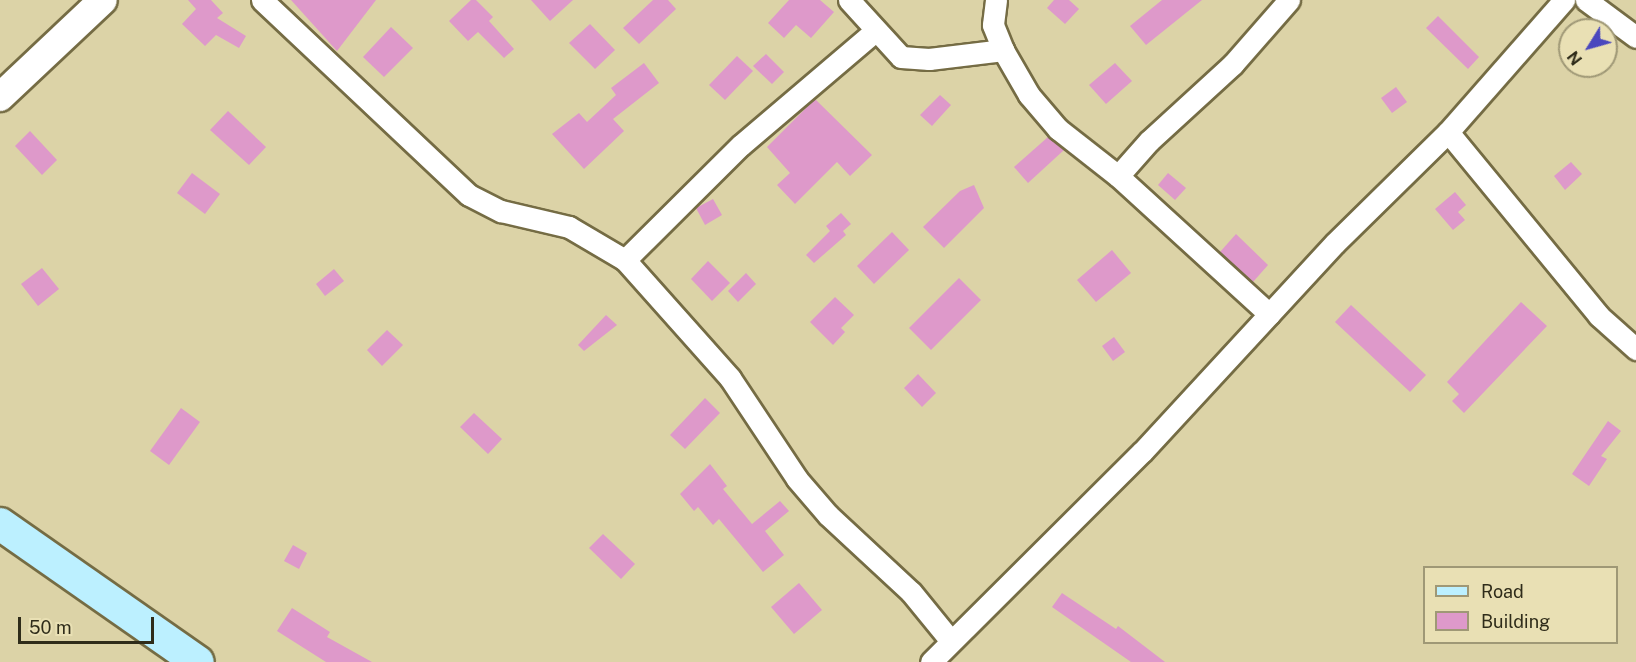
<!DOCTYPE html>
<style>
body{margin:0}
#map{position:relative;width:1636px;height:662px;overflow:hidden;background:#dcd3a7;font-family:"Public Sans",sans-serif}
div>[style]{position:absolute}
.building>*{inset:0;background:#de99ca}
.roads{filter:drop-shadow(2px 0 #756c44) drop-shadow(-2px 0 #756c44) drop-shadow(0 2px #756c44) drop-shadow(0 -2px #756c44)}
.street>*{height:21px;margin:-10.5px;padding:0 10.5px;transform-origin:10.5px;border-radius:10.5px;background:#fff}
.secondary>*{height:28px;margin:-14px;padding:0 14px;transform-origin:14px;border-radius:14px;background:#fff}
.primary>*{height:32px;margin:-16px;padding:0 16px;transform-origin:16px;border-radius:16px;background:#bcf0ff}
span{translate:-50% -50%;white-space:nowrap;text-align:center;line-height:1.15;-webkit-text-stroke:4.5px #e9e0b4;paint-order:stroke}
.legend{position:absolute;left:1423px;top:566px;width:195px;height:78px;box-sizing:border-box;background:#e9e0b4;border:2px solid #9f9876;margin:0;padding:8px 10px;list-style:none;font-size:18px;color:#2f2c1a}
.legend li{display:flex;align-items:center;gap:12px;height:30px}
.legend b{width:30px;border:2px solid #9f9876}
.north{position:absolute;left:1558px;top:18px;width:60px;height:60px;box-sizing:border-box;background:#e9e0b4;border:2px solid #9f9876;border-radius:50%;rotate:233deg;font-size:16px;font-weight:700;line-height:24px;text-align:center;color:#2f2c1a}
.north::after{content:'';display:block;margin:auto;width:21px;height:27px;background:#4a48be;clip-path:polygon(50% 0,100% 100%,50% 72%,0 100%)}
.scale{position:absolute;left:18px;top:617px;width:136px;height:27px;box-sizing:border-box;border:3px solid #2f2c1a;border-top:0;padding-left:8px;font-size:18px;line-height:21px;white-space:nowrap;color:#2f2c1a;-webkit-text-stroke:4px #e9e0b4;paint-order:stroke}
</style>
<div id="map">
<div class="building">
<i style="clip-path:polygon(188px 0,211px 0,223px 13px,217px 18px,246px 36px,239px 48px,216px 35px,205px 46px,182px 24px,196px 9px)"></i>
<i style="clip-path:polygon(291px 0,376px 0,337px 51px)"></i>
<i style="clip-path:polygon(471px 0,476px 0,493px 17px,489px 21px,514px 49px,504px 58px,478px 32px,468px 41px,449px 21px)"></i>
<i style="clip-path:polygon(531px 0,573px 0,550px 21px)"></i>
<i style="clip-path:polygon(653px 0,668px 0,676px 9px,639px 44px,623px 28px)"></i>
<i style="clip-path:polygon(789px 0,820px 0,834px 12px,811px 38px,796px 25px,784px 38px,768px 23px)"></i>
<i style="clip-path:polygon(1054px 0,1069px 0,1079px 9px,1065px 24px,1047px 8px)"></i>
<i style="clip-path:polygon(1162px 0,1202px 0,1146px 45px,1130px 26px)"></i>
<i style="clip-path:polygon(1438px 16px,1479px 57px,1468px 69px,1426px 28px)"></i>
<i style="clip-path:polygon(590px 24px,615px 50px,595px 69px,569px 43px)"></i>
<i style="clip-path:polygon(391px 27px,413px 48px,384px 77px,363px 57px)"></i>
<i style="clip-path:polygon(766px 54px,784px 72px,772px 84px,753px 66px)"></i>
<i style="clip-path:polygon(737px 56px,753px 71px,725px 100px,709px 85px)"></i>
<i style="clip-path:polygon(644px 63px,659px 83px,613px 119px,624px 131px,584px 169px,552px 134px,579px 113px,587px 122px,616px 95px,611px 88px)"></i>
<i style="clip-path:polygon(1115px 63px,1132px 81px,1106px 104px,1089px 85px)"></i>
<i style="clip-path:polygon(1396px 87px,1407px 102px,1392px 113px,1381px 98px)"></i>
<i style="clip-path:polygon(940px 95px,951px 105px,932px 126px,920px 115px)"></i>
<i style="clip-path:polygon(815px 99px,872px 155px,850px 176px,837px 162px,795px 204px,777px 185px,790px 173px,767px 147px)"></i>
<i style="clip-path:polygon(228px 111px,266px 147px,249px 165px,210px 130px)"></i>
<i style="clip-path:polygon(30px 131px,57px 160px,42px 175px,15px 146px)"></i>
<i style="clip-path:polygon(1048px 137px,1064px 150px,1028px 183px,1014px 167px)"></i>
<i style="clip-path:polygon(1571px 162px,1582px 174px,1565px 190px,1554px 176px)"></i>
<i style="clip-path:polygon(192px 173px,220px 194px,205px 214px,177px 193px)"></i>
<i style="clip-path:polygon(1168px 173px,1186px 188px,1175px 200px,1158px 185px)"></i>
<i style="clip-path:polygon(974px 185px,984px 208px,944px 248px,923px 227px,960px 191px)"></i>
<i style="clip-path:polygon(1455px 192px,1466px 205px,1458px 212px,1465px 220px,1453px 230px,1435px 209px)"></i>
<i style="clip-path:polygon(713px 199px,722px 215px,705px 225px,696px 208px)"></i>
<i style="clip-path:polygon(841px 213px,851px 224px,843px 231px,846px 235px,814px 263px,806px 255px,830px 231px,826px 226px)"></i>
<i style="clip-path:polygon(892px 232px,909px 250px,874px 284px,857px 266px)"></i>
<i style="clip-path:polygon(1236px 234px,1268px 265px,1253px 282px,1220px 252px)"></i>
<i style="clip-path:polygon(1112px 250px,1131px 273px,1096px 302px,1077px 280px)"></i>
<i style="clip-path:polygon(708px 261px,730px 283px,712px 301px,691px 279px)"></i>
<i style="clip-path:polygon(42px 268px,59px 289px,38px 306px,21px 284px)"></i>
<i style="clip-path:polygon(334px 269px,344px 281px,325px 296px,316px 284px)"></i>
<i style="clip-path:polygon(746px 273px,756px 284px,738px 302px,728px 291px)"></i>
<i style="clip-path:polygon(959px 278px,981px 300px,931px 350px,909px 328px)"></i>
<i style="clip-path:polygon(835px 297px,854px 315px,841px 328px,845px 332px,833px 345px,810px 322px)"></i>
<i style="clip-path:polygon(1521px 302px,1547px 326px,1464px 413px,1452px 401px,1459px 394px,1447px 382px)"></i>
<i style="clip-path:polygon(1351px 305px,1426px 375px,1410px 392px,1335px 322px)"></i>
<i style="clip-path:polygon(606px 315px,617px 325px,584px 351px,578px 345px)"></i>
<i style="clip-path:polygon(387px 330px,403px 345px,382px 366px,367px 350px)"></i>
<i style="clip-path:polygon(1114px 337px,1125px 352px,1113px 361px,1102px 346px)"></i>
<i style="clip-path:polygon(918px 374px,936px 393px,922px 407px,904px 388px)"></i>
<i style="clip-path:polygon(705px 398px,720px 413px,685px 449px,670px 435px)"></i>
<i style="clip-path:polygon(181px 408px,200px 422px,169px 465px,150px 451px)"></i>
<i style="clip-path:polygon(474px 413px,502px 439px,488px 454px,460px 427px)"></i>
<i style="clip-path:polygon(1608px 421px,1621px 431px,1601px 456px,1607px 459px,1589px 486px,1572px 474px)"></i>
<i style="clip-path:polygon(710px 464px,727px 486px,723px 489px,752px 524px,780px 501px,789px 511px,765px 531px,784px 555px,763px 572px,719px 519px,713px 525px,698px 507px,694px 511px,680px 494px)"></i>
<i style="clip-path:polygon(603px 534px,635px 564px,621px 579px,589px 548px)"></i>
<i style="clip-path:polygon(293px 545px,307px 553px,299px 569px,284px 561px)"></i>
<i style="clip-path:polygon(799px 583px,822px 610px,794px 634px,771px 607px)"></i>
<i style="clip-path:polygon(1062px 593px,1116px 629px,1118px 626px,1165px 662px,1131px 662px,1052px 607px)"></i>
<i style="clip-path:polygon(292px 608px,330px 632px,327px 637px,372px 662px,326px 662px,277px 631px)"></i>
</div>
<div class="roads">
<div class="street">
<i style="left:262px;top:0;width:284px;rotate:43.3deg"></i>
<i style="left:469px;top:195px;width:36px;rotate:27deg"></i>
<i style="left:501px;top:211px;width:70px;rotate:13.2deg"></i>
<i style="left:569px;top:227px;width:65px;rotate:30.5deg"></i>
<i style="left:625px;top:260px;width:158px;rotate:48.3deg"></i>
<i style="left:730px;top:378px;width:121px;rotate:56.4deg"></i>
<i style="left:797px;top:479px;width:48px;rotate:49.3deg"></i>
<i style="left:828px;top:515px;width:113px;rotate:42.9deg"></i>
<i style="left:911px;top:592px;width:63px;rotate:50.8deg"></i>
<i style="left:849px;top:0;width:77px;rotate:47.6deg"></i>
<i style="left:901px;top:57px;width:28px;rotate:4deg"></i>
<i style="left:929px;top:59px;width:75px;rotate:-6.9deg"></i>
<i style="left:996px;top:0;width:25px;rotate:97deg"></i>
<i style="left:993px;top:25px;width:27px;rotate:68deg"></i>
<i style="left:1003px;top:50px;width:52px;rotate:60deg"></i>
<i style="left:1029px;top:95px;width:45px;rotate:49.5deg"></i>
<i style="left:1058px;top:129px;width:76px;rotate:38.1deg"></i>
<i style="left:1118px;top:176px;width:205px;rotate:42.4deg"></i>
<i style="left:1586px;top:0;width:62px;rotate:36.5deg"></i>
<i style="left:1448px;top:132px;width:238px;rotate:50.6deg"></i>
<i style="left:1599px;top:316px;width:50px;rotate:41.7deg"></i>
<i style="left:1118px;top:176px;width:47px;rotate:-48.5deg"></i>
<i style="left:1149px;top:141px;width:114px;rotate:-42.5deg"></i>
<i style="left:1233px;top:64px;width:85px;rotate:-48.8deg"></i>
<i style="left:625px;top:260px;width:163px;rotate:-44.8deg"></i>
<i style="left:741px;top:145px;width:176px;rotate:-40.4deg"></i>
<i style="left:931px;top:662px;width:298px;rotate:-44.9deg"></i>
<i style="left:1142px;top:452px;width:284px;rotate:-47.3deg"></i>
<i style="left:1335px;top:243px;width:158px;rotate:-44.5deg"></i>
<i style="left:1448px;top:132px;width:176px;rotate:-48.7deg"></i>
</div>
<div class="secondary">
<i style="left:0;top:97px;width:141px;rotate:-43.3deg"></i>
</div>
<div class="primary">
<i style="left:0;top:524px;width:241px;rotate:34.9deg"></i>
</div>
</div>
<ul class="legend">
<li><b style="height:8px;background:#bcf0ff"></b>Road</li>
<li><b style="height:16px;background:#de99ca"></b>Building</li>
</ul>
<div class="north">N</div>
<div class="scale">50 m</div>
</div>
